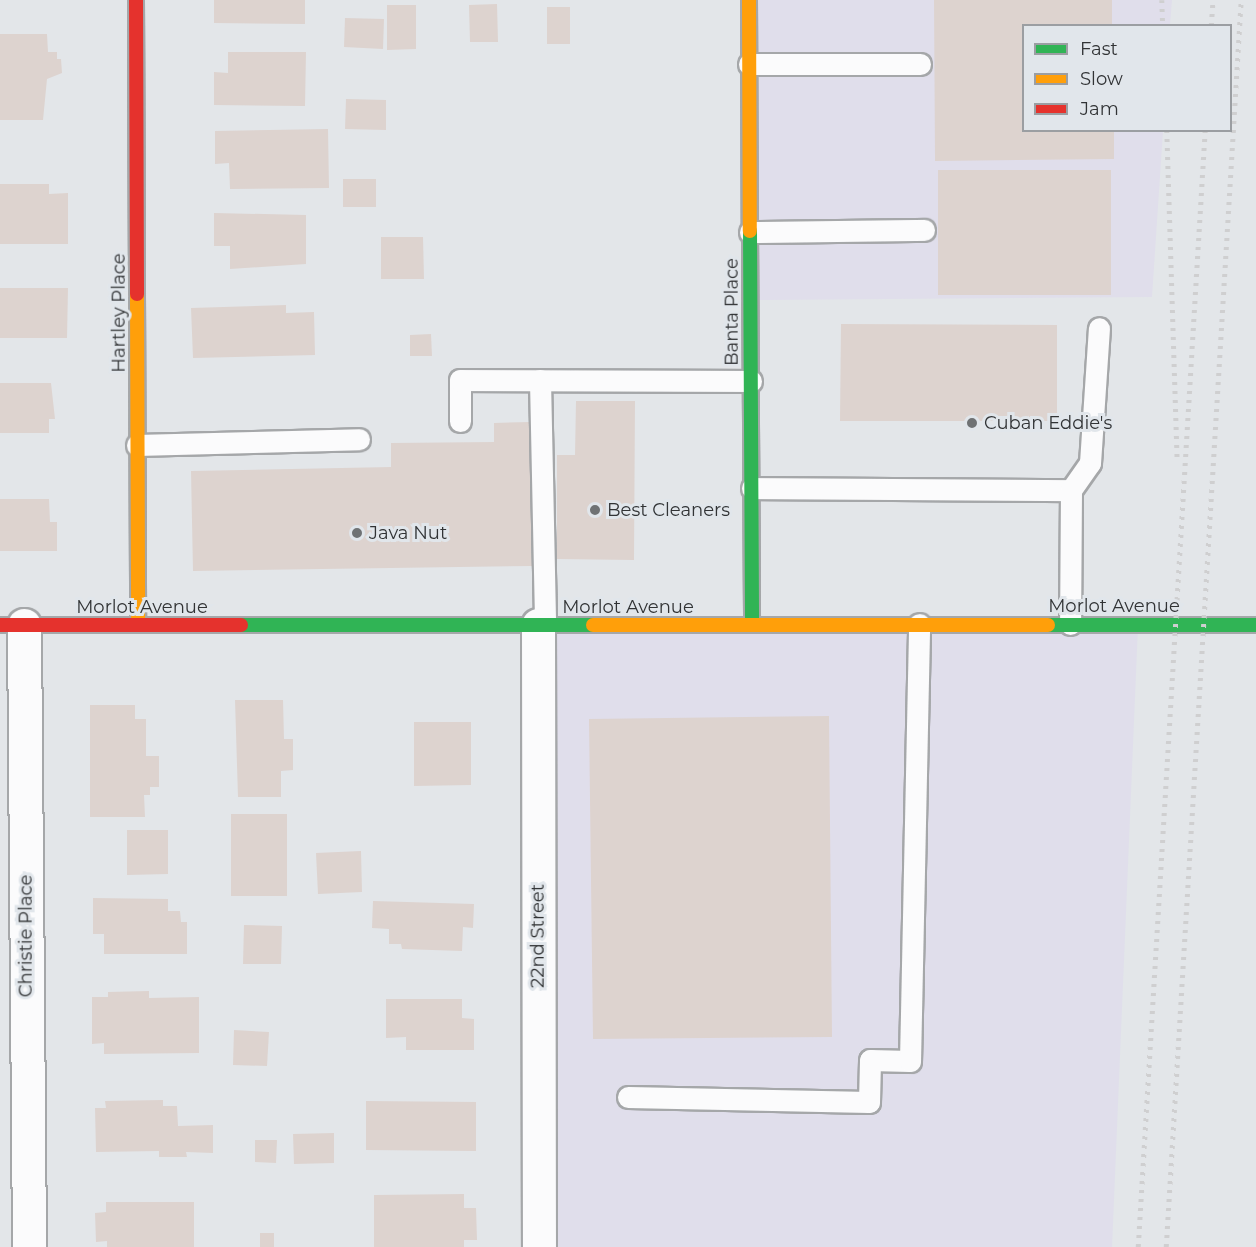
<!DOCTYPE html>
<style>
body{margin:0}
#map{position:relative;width:1256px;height:1247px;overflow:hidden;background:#e3e6e9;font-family:Montserrat,sans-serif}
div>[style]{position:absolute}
.industrial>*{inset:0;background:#e0deeb}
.building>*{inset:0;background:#ddd3cf}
.roads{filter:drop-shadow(2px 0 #a5a7a9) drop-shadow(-2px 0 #a5a7a9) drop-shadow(0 2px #a5a7a9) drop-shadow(0 -2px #a5a7a9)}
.lane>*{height:21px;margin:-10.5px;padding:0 10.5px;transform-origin:10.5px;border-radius:10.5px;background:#fbfbfc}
.street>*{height:33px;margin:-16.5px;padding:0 16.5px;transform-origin:16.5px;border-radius:16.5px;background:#fbfbfc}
.fast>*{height:14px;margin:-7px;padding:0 7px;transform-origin:7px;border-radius:7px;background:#30b455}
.slow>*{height:14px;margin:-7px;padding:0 7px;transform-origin:7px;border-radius:7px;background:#ff9f0a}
.jam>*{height:14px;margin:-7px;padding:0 7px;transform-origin:7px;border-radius:7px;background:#e5322d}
.rail>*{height:4.5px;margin-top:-2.25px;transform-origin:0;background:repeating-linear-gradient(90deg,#cfcfd0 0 3px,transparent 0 9px)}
.dots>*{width:16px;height:16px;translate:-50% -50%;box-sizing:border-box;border:3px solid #e1e6eb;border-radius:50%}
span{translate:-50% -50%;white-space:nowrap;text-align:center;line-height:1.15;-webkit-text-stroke:6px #e1e6eb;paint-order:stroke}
.street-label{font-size:18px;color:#313335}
.poi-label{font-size:18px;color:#313335}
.left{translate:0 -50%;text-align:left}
.legend{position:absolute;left:1022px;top:24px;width:210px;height:108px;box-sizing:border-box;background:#e1e6eb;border:2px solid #9b9ea2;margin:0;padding:8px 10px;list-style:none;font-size:18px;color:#313335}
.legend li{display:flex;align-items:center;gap:12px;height:30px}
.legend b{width:30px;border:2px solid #9b9ea2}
</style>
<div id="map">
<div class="industrial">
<i style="clip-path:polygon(749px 0,1172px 0,1170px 25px,1024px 26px,1024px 130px,1163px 131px,1152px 297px,750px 300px)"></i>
<i style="clip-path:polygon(538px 625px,1138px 625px,1112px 1247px,539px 1247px)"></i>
</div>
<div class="building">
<i style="clip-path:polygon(214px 0,305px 0,305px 24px,214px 23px)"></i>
<i style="clip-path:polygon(934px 0,1112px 0,1112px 26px,1024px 26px,1024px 130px,1114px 130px,1114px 159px,935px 161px)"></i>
<i style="clip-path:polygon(497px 4px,498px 42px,470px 42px,469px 5px)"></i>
<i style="clip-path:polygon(387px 5px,416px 5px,416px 49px,387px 50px)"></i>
<i style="clip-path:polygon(547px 7px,570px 7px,570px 44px,547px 44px)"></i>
<i style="clip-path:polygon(345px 18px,384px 19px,383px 49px,344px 47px)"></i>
<i style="clip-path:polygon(0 34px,47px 34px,48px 52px,57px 52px,57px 59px,61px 59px,62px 73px,47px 79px,43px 120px,0 120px)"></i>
<i style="clip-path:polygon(228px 52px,306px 52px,305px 106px,214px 105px,214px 72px,228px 73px)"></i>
<i style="clip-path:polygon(346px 99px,386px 100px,386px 130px,345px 129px)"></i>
<i style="clip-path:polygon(328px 129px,329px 188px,230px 189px,229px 163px,215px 164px,215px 131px)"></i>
<i style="clip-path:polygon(938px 170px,1111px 170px,1111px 295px,938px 295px)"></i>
<i style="clip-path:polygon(343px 179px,376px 179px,376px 207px,343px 207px)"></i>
<i style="clip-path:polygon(0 184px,49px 184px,49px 194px,68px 193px,68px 244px,0 244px)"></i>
<i style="clip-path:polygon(214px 213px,306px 215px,306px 264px,230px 269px,230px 246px,214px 246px)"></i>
<i style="clip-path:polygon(381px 237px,423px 237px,424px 279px,381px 279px)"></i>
<i style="clip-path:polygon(0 288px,68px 288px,67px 338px,0 338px)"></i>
<i style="clip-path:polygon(286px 305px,286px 313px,314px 312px,315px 355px,193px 358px,191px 308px)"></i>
<i style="clip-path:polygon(841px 324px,1057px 325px,1057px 421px,840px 421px)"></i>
<i style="clip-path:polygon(431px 334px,432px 356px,410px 356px,410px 335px)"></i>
<i style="clip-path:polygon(0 383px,51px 383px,55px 419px,49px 419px,49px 433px,0 433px)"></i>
<i style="clip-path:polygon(576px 401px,635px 401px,634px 560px,557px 559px,557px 455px,575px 455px)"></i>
<i style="clip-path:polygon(530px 422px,532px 566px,193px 571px,191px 471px,391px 467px,391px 443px,494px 442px,494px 423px)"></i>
<i style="clip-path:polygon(0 499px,49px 499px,50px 522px,57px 522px,57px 551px,0 551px)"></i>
<i style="clip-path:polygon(235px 700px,283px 700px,284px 739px,293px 739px,293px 770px,281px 771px,281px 797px,238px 797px)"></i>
<i style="clip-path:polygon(90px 705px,135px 705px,135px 719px,146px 719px,146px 756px,159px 756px,159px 787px,150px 787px,150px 795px,144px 795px,145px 817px,90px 817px)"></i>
<i style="clip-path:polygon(829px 716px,832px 1037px,593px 1039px,589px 719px)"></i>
<i style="clip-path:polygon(414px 722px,471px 722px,471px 785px,414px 786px)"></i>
<i style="clip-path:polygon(231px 814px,287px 814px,287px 896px,231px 896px)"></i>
<i style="clip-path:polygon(127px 830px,168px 830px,168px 874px,127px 875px)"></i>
<i style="clip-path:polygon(361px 851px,362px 892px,318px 894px,316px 853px)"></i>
<i style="clip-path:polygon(93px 898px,168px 899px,168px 911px,180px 911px,181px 922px,187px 922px,187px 954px,104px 954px,104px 934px,93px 934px)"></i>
<i style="clip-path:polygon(373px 901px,474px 904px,473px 928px,463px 927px,462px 951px,402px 949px,401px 944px,389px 944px,389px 929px,372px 928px)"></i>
<i style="clip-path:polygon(244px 925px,282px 926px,281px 964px,243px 964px)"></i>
<i style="clip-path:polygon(149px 991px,149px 998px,199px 997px,199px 1053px,104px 1054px,104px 1043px,92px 1044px,92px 997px,108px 997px,108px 992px)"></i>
<i style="clip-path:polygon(386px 999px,462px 999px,462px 1018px,474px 1019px,474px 1050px,406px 1050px,406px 1037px,386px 1038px)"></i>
<i style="clip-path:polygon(234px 1030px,269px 1032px,267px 1066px,233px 1065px)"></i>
<i style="clip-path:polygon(163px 1100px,163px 1106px,177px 1106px,178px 1126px,213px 1125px,213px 1153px,186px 1152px,187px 1157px,159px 1157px,159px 1151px,96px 1152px,95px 1108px,106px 1108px,105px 1101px)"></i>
<i style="clip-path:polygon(366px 1101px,476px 1102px,476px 1151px,366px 1150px)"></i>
<i style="clip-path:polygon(334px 1133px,334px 1163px,294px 1164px,293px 1134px)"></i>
<i style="clip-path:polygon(255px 1140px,277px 1140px,276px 1163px,255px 1162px)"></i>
<i style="clip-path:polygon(464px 1194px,464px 1208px,476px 1208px,477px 1240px,464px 1240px,464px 1247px,374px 1247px,374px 1195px)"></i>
<i style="clip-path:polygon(106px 1202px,194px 1202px,194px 1247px,107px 1247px,107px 1241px,96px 1242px,95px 1213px,106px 1212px)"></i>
<i style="clip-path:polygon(260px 1233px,274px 1233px,274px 1247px,260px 1247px)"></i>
</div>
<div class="roads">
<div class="lane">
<i style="left:749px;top:64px;width:171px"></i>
<i style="left:750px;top:232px;width:174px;rotate:-0.7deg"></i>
<i style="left:540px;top:380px;width:245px;rotate:88.8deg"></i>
<i style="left:460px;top:421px;width:41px;rotate:-90deg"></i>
<i style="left:460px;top:380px;width:291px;rotate:0.2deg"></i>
<i style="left:137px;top:445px;width:222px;rotate:-1.5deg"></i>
<i style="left:752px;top:488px;width:319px;rotate:0.4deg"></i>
<i style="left:1071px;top:490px;width:134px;rotate:90.4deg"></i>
<i style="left:1071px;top:490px;width:33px;rotate:-55deg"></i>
<i style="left:1090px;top:463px;width:135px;rotate:-86.2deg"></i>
<i style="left:628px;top:1097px;width:241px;rotate:1.2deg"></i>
<i style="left:869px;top:1102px;width:42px;rotate:-88.6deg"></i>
<i style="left:870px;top:1060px;width:40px;rotate:1.4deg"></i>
<i style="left:910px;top:1061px;width:437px;rotate:-88.8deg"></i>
</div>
<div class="street">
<i style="left:24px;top:625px;width:622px;rotate:89.54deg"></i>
<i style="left:538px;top:625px;width:622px;rotate:89.91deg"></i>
</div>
<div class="fast">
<i style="left:750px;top:231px;width:394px;rotate:89.7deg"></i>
<i style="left:241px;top:625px;width:352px"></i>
<i style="left:1048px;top:625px;width:208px"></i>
</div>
<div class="slow">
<i style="left:749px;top:0;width:231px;rotate:89.8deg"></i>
<i style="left:137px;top:294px;width:331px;rotate:89.8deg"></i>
<i style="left:593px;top:625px;width:455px"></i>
</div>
<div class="jam">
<i style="left:136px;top:0;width:294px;rotate:89.8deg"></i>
<i style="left:0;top:625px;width:241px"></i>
</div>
</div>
<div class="rail">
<i style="left:1162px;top:0;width:26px;rotate:88deg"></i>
<i style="left:1211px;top:26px;width:26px;rotate:-86deg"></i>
<i style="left:1167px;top:130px;width:327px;rotate:88.2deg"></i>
<i style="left:1138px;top:1247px;width:1119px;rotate:-86.57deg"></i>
<i style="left:1166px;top:1247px;width:1249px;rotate:-86.56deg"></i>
</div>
<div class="dots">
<i style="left:972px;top:423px;background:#6f7274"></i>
<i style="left:595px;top:510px;background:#6f7274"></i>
<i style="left:357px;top:533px;background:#6f7274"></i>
</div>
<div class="street-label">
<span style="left:732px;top:312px;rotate:-90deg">Banta Place</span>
<span style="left:119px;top:313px;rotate:-90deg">Hartley Place</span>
<span style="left:1114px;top:606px">Morlot Avenue</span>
<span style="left:142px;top:607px">Morlot Avenue</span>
<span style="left:628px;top:607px">Morlot Avenue</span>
<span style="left:26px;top:936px;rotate:-90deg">Christie Place</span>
<span style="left:538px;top:936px;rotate:-90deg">22nd Street</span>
</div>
<div class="poi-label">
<span class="left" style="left:984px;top:423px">Cuban Eddie's</span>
<span class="left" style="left:607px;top:510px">Best Cleaners</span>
<span class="left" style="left:369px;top:533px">Java Nut</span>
</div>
<ul class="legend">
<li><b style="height:8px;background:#30b455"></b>Fast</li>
<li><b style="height:8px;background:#ff9f0a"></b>Slow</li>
<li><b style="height:8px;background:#e5322d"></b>Jam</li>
</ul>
</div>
